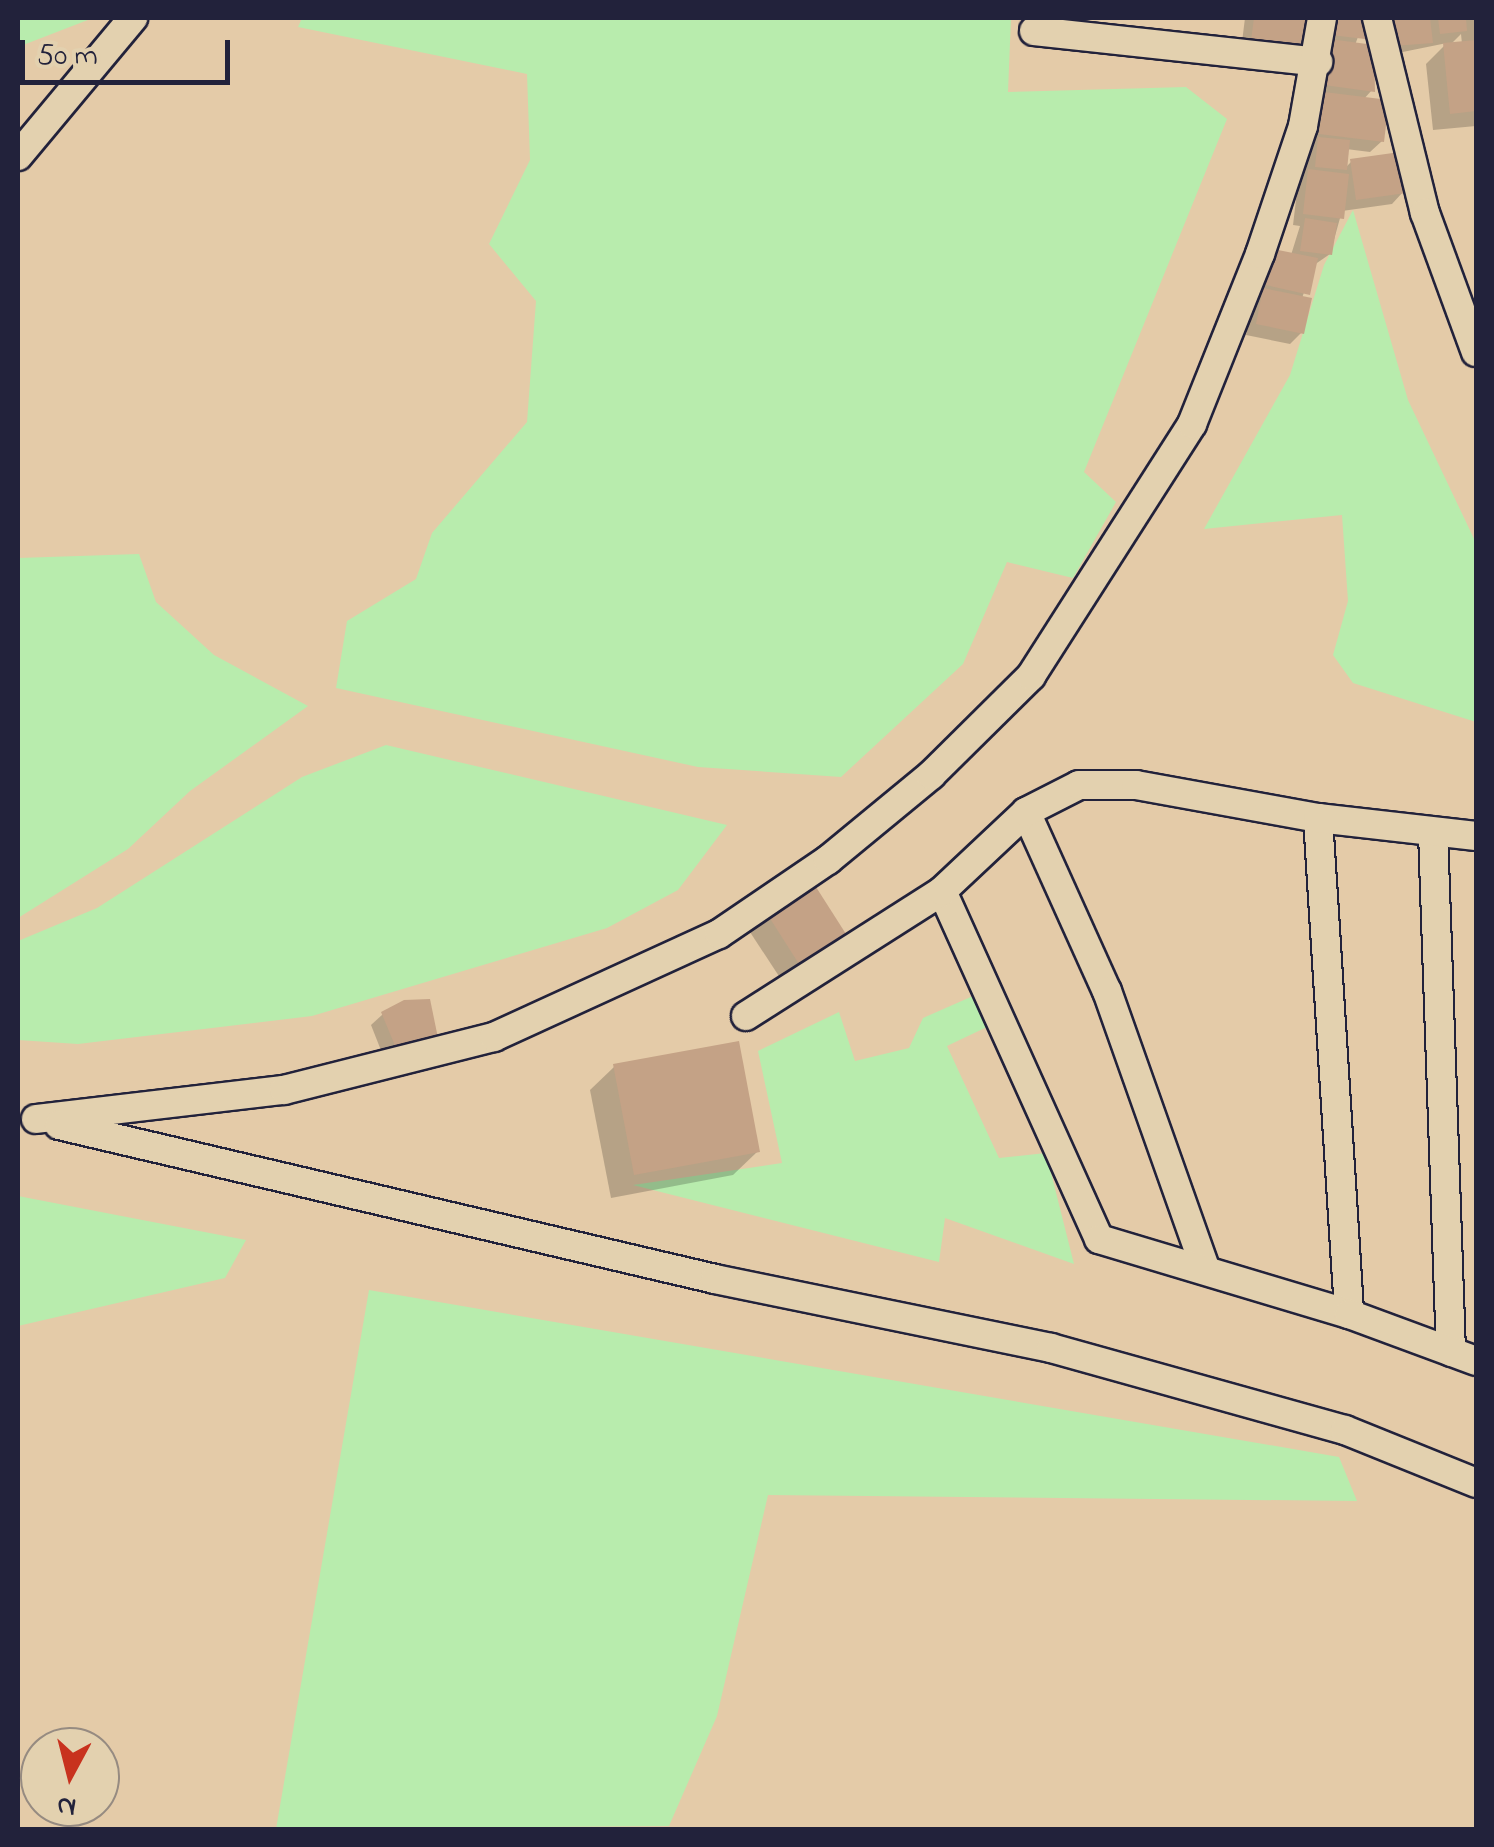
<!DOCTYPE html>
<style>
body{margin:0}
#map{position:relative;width:1494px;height:1847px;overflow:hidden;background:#e4cba8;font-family:"Indie Flower",sans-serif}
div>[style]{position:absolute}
.green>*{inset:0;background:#b8ecad}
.shadow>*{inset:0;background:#0003}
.building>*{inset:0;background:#c4a286}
.roads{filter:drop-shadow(2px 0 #22223b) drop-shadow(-2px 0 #22223b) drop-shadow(0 2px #22223b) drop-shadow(0 -2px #22223b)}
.street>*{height:28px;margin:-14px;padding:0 14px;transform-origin:14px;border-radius:14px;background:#e3d1af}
span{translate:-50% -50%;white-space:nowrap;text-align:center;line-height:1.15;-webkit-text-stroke:9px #e3d1af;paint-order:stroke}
.frame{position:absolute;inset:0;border:20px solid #22223b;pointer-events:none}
.north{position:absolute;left:20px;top:1727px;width:100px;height:100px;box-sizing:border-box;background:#e3d1af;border:2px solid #968b81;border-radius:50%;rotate:187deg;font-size:28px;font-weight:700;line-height:40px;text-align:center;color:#22223b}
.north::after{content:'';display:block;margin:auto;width:35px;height:45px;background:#c8321e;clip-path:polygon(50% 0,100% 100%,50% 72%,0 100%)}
.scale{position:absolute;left:20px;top:40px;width:210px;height:45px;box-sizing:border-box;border:5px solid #22223b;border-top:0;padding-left:12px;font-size:30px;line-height:35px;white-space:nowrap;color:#22223b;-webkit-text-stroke:8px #e3d1af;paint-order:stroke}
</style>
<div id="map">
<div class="green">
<i style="clip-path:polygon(18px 18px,93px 18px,18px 47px)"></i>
<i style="clip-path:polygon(302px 18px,1011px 18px,1008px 92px,1186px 87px,1227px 119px,1084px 472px,1116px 502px,1073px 578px,1007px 562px,963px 664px,841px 777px,698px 767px,336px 688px,347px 621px,416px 579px,432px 533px,527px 422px,536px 301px,489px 244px,530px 160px,527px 74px,298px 27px)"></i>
<i style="clip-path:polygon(1353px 210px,1408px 400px,1476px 543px,1476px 722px,1353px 683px,1333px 655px,1348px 601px,1342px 515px,1204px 529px,1290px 375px,1324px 265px)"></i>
<i style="clip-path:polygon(139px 554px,156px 602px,214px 655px,308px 706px,190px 791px,128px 849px,18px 918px,18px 558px)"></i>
<i style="clip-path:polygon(386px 745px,727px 825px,678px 890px,607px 928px,312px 1016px,78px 1044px,18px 1040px,18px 941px,97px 908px,302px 777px)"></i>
<i style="clip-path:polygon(973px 996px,989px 1026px,947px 1046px,999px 1158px,1046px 1153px,1074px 1264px,945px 1218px,939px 1262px,633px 1185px,782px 1163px,758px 1051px,839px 1012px,855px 1061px,909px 1048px,923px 1018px)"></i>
<i style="clip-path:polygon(18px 1196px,246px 1240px,225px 1278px,18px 1326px)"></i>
<i style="clip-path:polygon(369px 1290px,1339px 1457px,1357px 1501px,768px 1495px,717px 1716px,669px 1826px,276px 1829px)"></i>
</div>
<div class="shadow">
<i style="clip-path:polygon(1245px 18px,1311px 18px,1240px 58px)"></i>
<i style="clip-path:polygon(1324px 18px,1365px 18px,1355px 45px,1372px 90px,1363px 100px,1382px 141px,1370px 152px,1346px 149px,1344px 169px,1351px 162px,1403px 192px,1392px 204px,1342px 211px,1330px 254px,1314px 265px,1302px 298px,1302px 332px,1290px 344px,1246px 335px,1263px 263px,1291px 255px,1300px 226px,1293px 225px,1298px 183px,1313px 145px,1314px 106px,1323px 97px,1314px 96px)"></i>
<i style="clip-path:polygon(evenodd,1379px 18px,1476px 18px,1476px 126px,1433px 130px,1426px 64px,1447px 43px,1383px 56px,1379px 18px,1461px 34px,1462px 44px,1450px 45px,1461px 34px)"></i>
<i style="clip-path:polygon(766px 911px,850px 945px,788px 990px,748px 929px)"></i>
<i style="clip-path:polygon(383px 1014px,424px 1049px,384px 1058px,371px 1025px)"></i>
<i style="clip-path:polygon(614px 1067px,757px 1152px,733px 1175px,611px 1198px,590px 1090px)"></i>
</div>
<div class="building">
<i style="clip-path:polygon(1254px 18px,1314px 18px,1310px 55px,1250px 48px)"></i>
<i style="clip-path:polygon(1333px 18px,1367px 18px,1365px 39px,1331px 35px)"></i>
<i style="clip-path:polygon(1391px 18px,1430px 18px,1433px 43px,1393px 46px)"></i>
<i style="clip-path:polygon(1438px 18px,1466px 18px,1467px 31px,1440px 34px)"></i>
<i style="clip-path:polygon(1330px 39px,1374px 45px,1375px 92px,1324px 85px)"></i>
<i style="clip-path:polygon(1476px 40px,1476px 111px,1450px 114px,1443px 43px)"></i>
<i style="clip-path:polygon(1324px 92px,1389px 100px,1384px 142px,1319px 134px)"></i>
<i style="clip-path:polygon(1318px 137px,1350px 140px,1347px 170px,1315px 167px)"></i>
<i style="clip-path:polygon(1400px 152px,1406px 193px,1356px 200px,1350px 159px)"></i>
<i style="clip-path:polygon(1308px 169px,1349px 174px,1344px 219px,1303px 214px)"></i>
<i style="clip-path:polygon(1305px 218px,1337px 223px,1332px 255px,1300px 251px)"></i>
<i style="clip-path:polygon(1273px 249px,1318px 258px,1310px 295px,1266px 285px)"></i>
<i style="clip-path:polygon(1263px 288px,1312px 298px,1304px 334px,1256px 324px)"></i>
<i style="clip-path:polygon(809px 876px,853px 945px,806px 975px,764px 909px)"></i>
<i style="clip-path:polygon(430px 999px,438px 1038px,396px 1048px,381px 1012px,404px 1000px)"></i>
<i style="clip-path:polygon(739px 1041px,760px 1152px,634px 1175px,613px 1064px)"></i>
</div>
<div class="roads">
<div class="street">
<i style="left:1377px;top:18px;width:201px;rotate:76.2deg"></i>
<i style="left:1425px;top:213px;width:148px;rotate:69.9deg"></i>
<i style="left:1034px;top:31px;width:286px;rotate:6.2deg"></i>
<i style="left:18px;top:156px;width:180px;rotate:-50.2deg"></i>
<i style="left:1026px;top:812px;width:196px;rotate:65.7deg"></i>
<i style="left:1107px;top:991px;width:296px;rotate:70.5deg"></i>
<i style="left:1318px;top:818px;width:497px;rotate:86.4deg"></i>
<i style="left:1433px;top:832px;width:520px;rotate:88.02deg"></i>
<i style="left:942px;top:891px;width:382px;rotate:65.7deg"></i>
<i style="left:1099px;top:1239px;width:261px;rotate:16.7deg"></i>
<i style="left:1349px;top:1314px;width:135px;rotate:20.3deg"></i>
<i style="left:746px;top:1016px;width:232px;rotate:-32.5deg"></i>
<i style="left:942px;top:891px;width:115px;rotate:-43.2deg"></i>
<i style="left:1026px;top:812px;width:59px;rotate:-27deg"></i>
<i style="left:1079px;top:785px;width:57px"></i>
<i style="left:1136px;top:785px;width:185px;rotate:10.3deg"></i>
<i style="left:1318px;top:818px;width:159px;rotate:6.5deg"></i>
<i style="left:36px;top:1119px;width:250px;rotate:-6.7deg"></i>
<i style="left:284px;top:1090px;width:217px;rotate:-14.2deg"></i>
<i style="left:494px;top:1037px;width:247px;rotate:-24.6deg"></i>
<i style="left:719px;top:934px;width:132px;rotate:-34.2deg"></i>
<i style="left:828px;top:860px;width:134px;rotate:-39.5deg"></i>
<i style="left:931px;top:775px;width:141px;rotate:-44.7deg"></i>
<i style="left:1031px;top:676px;width:299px;rotate:-57.4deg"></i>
<i style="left:1192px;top:424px;width:183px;rotate:-68.2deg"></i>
<i style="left:1260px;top:254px;width:135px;rotate:-71.4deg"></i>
<i style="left:1303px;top:126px;width:110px;rotate:-80deg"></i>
<i style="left:59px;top:1125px;width:674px;rotate:13.21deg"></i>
<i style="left:715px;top:1279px;width:343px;rotate:11.6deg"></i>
<i style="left:1051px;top:1348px;width:305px;rotate:15.6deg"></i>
<i style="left:1345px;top:1430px;width:141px;rotate:22deg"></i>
</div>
</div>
<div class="frame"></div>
<div class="north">N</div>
<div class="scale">50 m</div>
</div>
